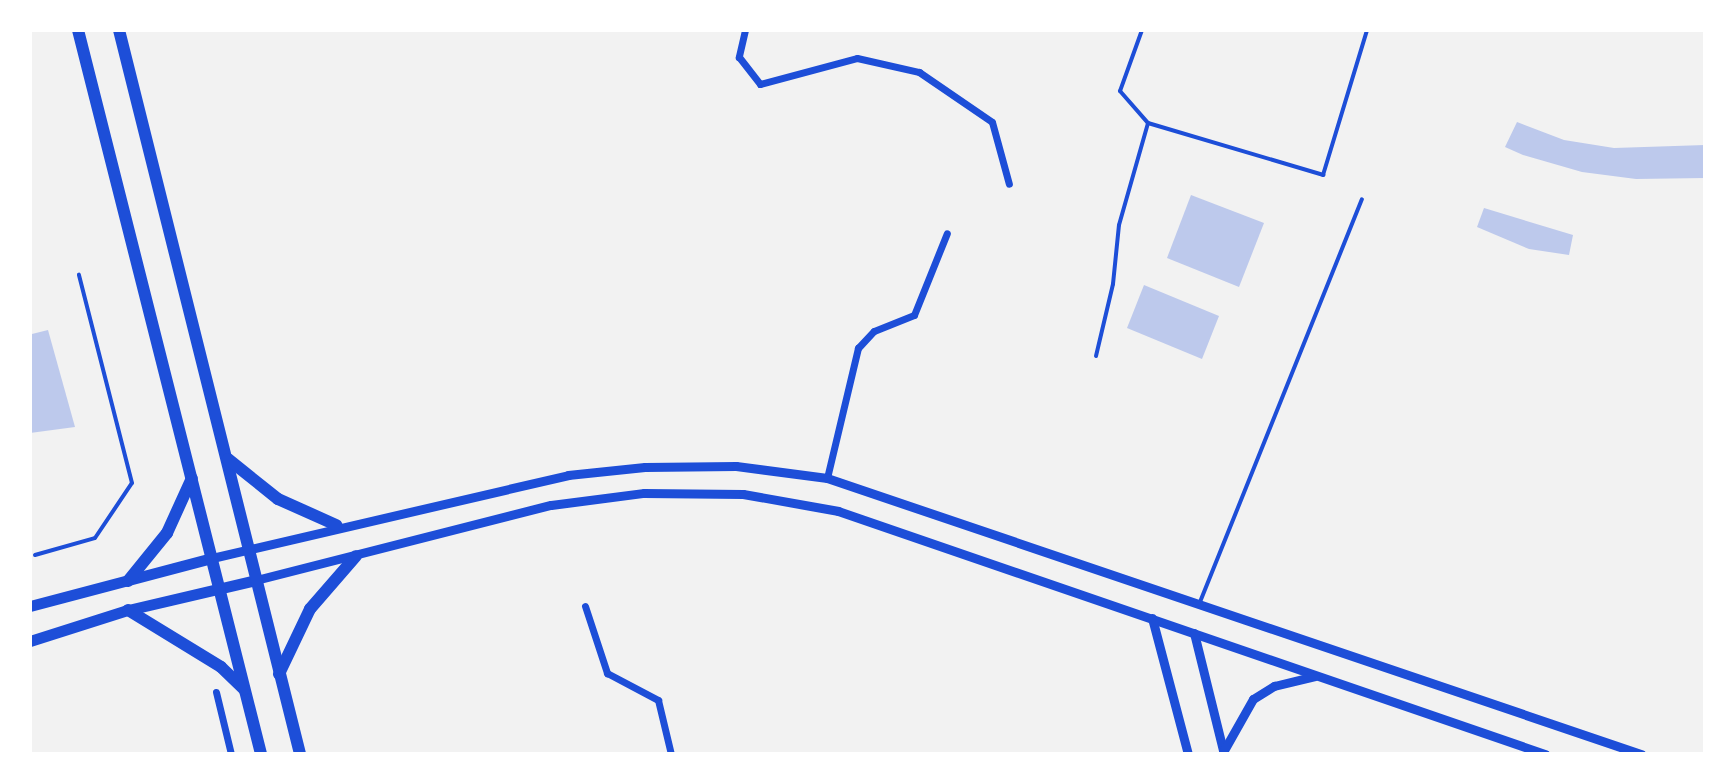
<!DOCTYPE html>
<style>
body{margin:0}
#map{position:relative;width:1735px;height:784px;overflow:hidden;background:#f2f2f2;font-family:"Roboto Serif",serif}
div>[style]{position:absolute}
.building>*{inset:0;background:#bdc9ec}
.service>*{height:4px;margin:-2px;padding:0 2px;transform-origin:2px;border-radius:2px;background:#1d4ed8}
.minor>*{height:7px;margin:-3.5px;padding:0 3.5px;transform-origin:3.5px;border-radius:3.5px;background:#1d4ed8}
.tertiary>*{height:9px;margin:-4.5px;padding:0 4.5px;transform-origin:4.5px;border-radius:4.5px;background:#1d4ed8}
.secondary>*{height:11px;margin:-5.5px;padding:0 5.5px;transform-origin:5.5px;border-radius:5.5px;background:#1d4ed8}
.primary>*{height:12px;margin:-6px;padding:0 6px;transform-origin:6px;border-radius:6px;background:#1d4ed8}
span{translate:-50% -50%;white-space:nowrap;text-align:center;line-height:1.15;-webkit-text-stroke:8px #fff;paint-order:stroke}
.frame{position:absolute;inset:0;border:32px solid #fff;pointer-events:none}
</style>
<div id="map">
<div class="building">
<i style="clip-path:polygon(1517px 122px,1564px 140px,1614px 148px,1705px 145px,1705px 178px,1636px 179px,1582px 172px,1523px 155px,1505px 147px)"></i>
<i style="clip-path:polygon(1191px 195px,1264px 223px,1239px 287px,1167px 258px)"></i>
<i style="clip-path:polygon(1484px 208px,1573px 235px,1569px 255px,1529px 249px,1477px 227px)"></i>
<i style="clip-path:polygon(1144px 285px,1219px 316px,1202px 359px,1127px 328px)"></i>
<i style="clip-path:polygon(48px 330px,75px 427px,30px 433px,30px 341px,32px 334px)"></i>
</div>
<div class="service">
<i style="left:1142px;top:30px;width:65px;rotate:109.8deg"></i>
<i style="left:1120px;top:91px;width:43px;rotate:48.8deg"></i>
<i style="left:1148px;top:123px;width:183px;rotate:16.5deg"></i>
<i style="left:1323px;top:175px;width:152px;rotate:-73.1deg"></i>
<i style="left:1096px;top:356px;width:74px;rotate:-76.7deg"></i>
<i style="left:1113px;top:284px;width:59px;rotate:-84.2deg"></i>
<i style="left:1119px;top:225px;width:106px;rotate:-74.1deg"></i>
<i style="left:35px;top:555px;width:62px;rotate:-15.8deg"></i>
<i style="left:95px;top:538px;width:66px;rotate:-56.1deg"></i>
<i style="left:132px;top:483px;width:215px;rotate:-104.3deg"></i>
<i style="left:1200px;top:602px;width:434px;rotate:-68.1deg"></i>
</div>
<div class="minor">
<i style="left:745px;top:30px;width:28px;rotate:103deg"></i>
<i style="left:739px;top:57px;width:34px;rotate:52deg"></i>
<i style="left:760px;top:84px;width:100px;rotate:-15deg"></i>
<i style="left:857px;top:58px;width:64px;rotate:12.7deg"></i>
<i style="left:919px;top:72px;width:88px;rotate:34.4deg"></i>
<i style="left:992px;top:122px;width:64px;rotate:74.7deg"></i>
<i style="left:827px;top:478px;width:134px;rotate:-76.6deg"></i>
<i style="left:858px;top:348px;width:23px;rotate:-47deg"></i>
<i style="left:874px;top:331px;width:43px;rotate:-21.8deg"></i>
<i style="left:914px;top:315px;width:88px;rotate:-68.1deg"></i>
<i style="left:585px;top:606px;width:71px;rotate:71.8deg"></i>
<i style="left:607px;top:673px;width:58px;rotate:27.9deg"></i>
<i style="left:658px;top:700px;width:56px;rotate:76.5deg"></i>
<i style="left:216px;top:692px;width:64px;rotate:76.4deg"></i>
</div>
<div class="tertiary">
<i style="left:212px;top:558px;width:366px;rotate:-13.1deg"></i>
<i style="left:568px;top:475px;width:77px;rotate:-5.9deg"></i>
<i style="left:645px;top:467px;width:91px;rotate:-0.6deg"></i>
<i style="left:736px;top:466px;width:92px;rotate:7.5deg"></i>
<i style="left:827px;top:478px;width:860px;rotate:18.73deg"></i>
<i style="left:256px;top:580px;width:304px;rotate:-14.3deg"></i>
<i style="left:551px;top:505px;width:94px;rotate:-7.4deg"></i>
<i style="left:644px;top:493px;width:99px;rotate:0.6deg"></i>
<i style="left:743px;top:494px;width:97px;rotate:10.1deg"></i>
<i style="left:838px;top:511px;width:748px;rotate:18.97deg"></i>
<i style="left:1152px;top:618px;width:141px;rotate:75.2deg"></i>
<i style="left:1194px;top:633px;width:125px;rotate:76.1deg"></i>
<i style="left:1223px;top:752px;width:61px;rotate:-60.5deg"></i>
<i style="left:1253px;top:699px;width:25px;rotate:-32deg"></i>
<i style="left:1274px;top:686px;width:42px;rotate:-13.7deg"></i>
</div>
<div class="secondary">
<i style="left:30px;top:606px;width:188px;rotate:-14.8deg"></i>
<i style="left:30px;top:641px;width:103px;rotate:-17.6deg"></i>
<i style="left:128px;top:610px;width:131px;rotate:-13.2deg"></i>
</div>
<div class="primary">
<i style="left:78px;top:30px;width:747px;rotate:75.81deg"></i>
<i style="left:119px;top:30px;width:746px;rotate:75.96deg"></i>
<i style="left:228px;top:459px;width:64px;rotate:38.7deg"></i>
<i style="left:278px;top:499px;width:64px;rotate:24.1deg"></i>
<i style="left:128px;top:581px;width:62px;rotate:-50.9deg"></i>
<i style="left:167px;top:533px;width:60px;rotate:-65.6deg"></i>
<i style="left:128px;top:610px;width:109px;rotate:31.5deg"></i>
<i style="left:221px;top:667px;width:32px;rotate:44deg"></i>
<i style="left:279px;top:674px;width:72px;rotate:-64.5deg"></i>
<i style="left:310px;top:609px;width:70px;rotate:-49deg"></i>
</div>
<div class="frame"></div>
</div>
